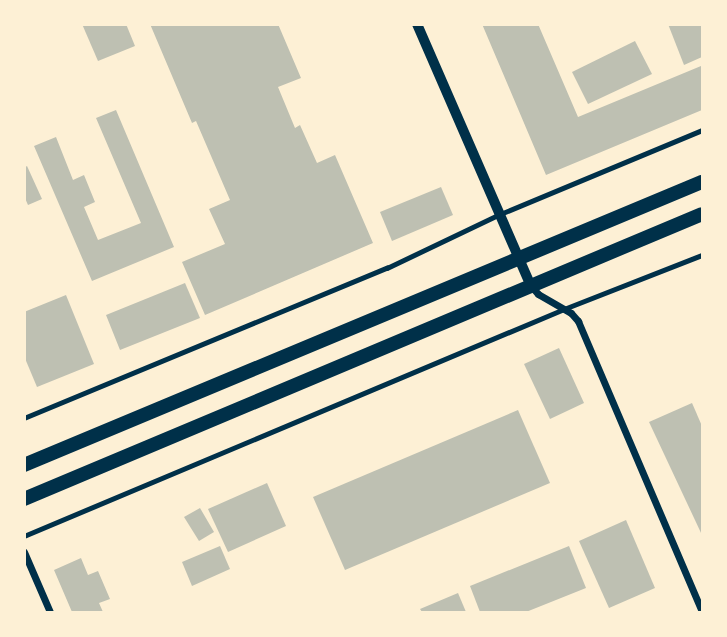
<!DOCTYPE html>
<style>
body{margin:0}
#map{position:relative;width:727px;height:637px;overflow:hidden;background:#fdf0d5;font-family:Commissioner,sans-serif}
div>[style]{position:absolute}
.building>*{inset:0;background:#bec0b2}
.service>*{height:4.5px;margin:-2.25px;padding:0 2.25px;transform-origin:2.25px;border-radius:2.25px;background:#003049}
.minor>*{height:7px;margin:-3.5px;padding:0 3.5px;transform-origin:3.5px;border-radius:3.5px;background:#003049}
.tertiary>*{height:10px;margin:-5px;padding:0 5px;transform-origin:5px;border-radius:5px;background:#003049}
.trunk>*{height:14px;margin:-7px;padding:0 7px;transform-origin:7px;border-radius:7px;background:#003049}
span{translate:-50% -50%;white-space:nowrap;text-align:center;line-height:1.15;-webkit-text-stroke:7px #fdf0d5;paint-order:stroke}
.frame{position:absolute;inset:0;border:26px solid #fdf0d5;pointer-events:none}
</style>
<div id="map">
<div class="building">
<i style="clip-path:polygon(82px 24px,126px 24px,135px 46px,98px 61px)"></i>
<i style="clip-path:polygon(150px 24px,278px 24px,301px 78px,278px 87px,295px 128px,300px 125px,317px 163px,335px 155px,373px 243px,205px 315px,182px 262px,225px 244px,209px 209px,230px 200px,196px 121px,192px 123px)"></i>
<i style="clip-path:polygon(482px 24px,538px 24px,578px 117px,701px 66px,702px 110px,546px 175px)"></i>
<i style="clip-path:polygon(668px 24px,702px 24px,702px 57px,684px 65px)"></i>
<i style="clip-path:polygon(635px 41px,652px 74px,588px 104px,572px 72px)"></i>
<i style="clip-path:polygon(116px 110px,174px 247px,92px 281px,34px 146px,56px 137px,73px 180px,84px 175px,95px 202px,84px 207px,98px 240px,141px 223px,96px 118px)"></i>
<i style="clip-path:polygon(27px 166px,42px 199px,28px 205px,24px 196px,24px 168px)"></i>
<i style="clip-path:polygon(441px 187px,453px 215px,392px 241px,380px 212px)"></i>
<i style="clip-path:polygon(185px 283px,200px 318px,120px 350px,106px 315px)"></i>
<i style="clip-path:polygon(66px 295px,94px 364px,37px 387px,24px 356px,24px 312px)"></i>
<i style="clip-path:polygon(559px 348px,584px 403px,550px 419px,524px 364px)"></i>
<i style="clip-path:polygon(692px 403px,702px 426px,702px 535px,649px 422px)"></i>
<i style="clip-path:polygon(518px 410px,550px 483px,345px 570px,313px 497px)"></i>
<i style="clip-path:polygon(267px 483px,286px 526px,228px 552px,208px 509px)"></i>
<i style="clip-path:polygon(200px 508px,214px 532px,199px 541px,184px 517px)"></i>
<i style="clip-path:polygon(626px 520px,655px 588px,609px 608px,579px 541px)"></i>
<i style="clip-path:polygon(220px 546px,230px 569px,192px 586px,182px 562px)"></i>
<i style="clip-path:polygon(569px 546px,586px 588px,526px 612px,480px 612px,470px 586px)"></i>
<i style="clip-path:polygon(81px 558px,88px 575px,98px 571px,110px 599px,99px 603px,103px 612px,72px 612px,54px 570px)"></i>
<i style="clip-path:polygon(458px 593px,466px 612px,422px 612px,420px 609px)"></i>
</div>
<div class="service">
<i style="left:24px;top:418px;width:393px;rotate:-22.5deg"></i>
<i style="left:387px;top:268px;width:123px;rotate:-25.5deg"></i>
<i style="left:498px;top:215px;width:221px;rotate:-22.6deg"></i>
<i style="left:24px;top:536px;width:586px;rotate:-22.8deg"></i>
<i style="left:564px;top:309px;width:148px;rotate:-21.4deg"></i>
</div>
<div class="minor">
<i style="left:530px;top:285px;width:12px;rotate:48deg"></i>
<i style="left:538px;top:294px;width:38px;rotate:30deg"></i>
<i style="left:571px;top:313px;width:11px;rotate:49deg"></i>
<i style="left:578px;top:321px;width:316px;rotate:66.9deg"></i>
<i style="left:24px;top:552px;width:65px;rotate:66.6deg"></i>
</div>
<div class="tertiary">
<i style="left:417px;top:24px;width:283px;rotate:66.5deg"></i>
</div>
<div class="trunk">
<i style="left:24px;top:465px;width:735px;rotate:-22.66deg"></i>
<i style="left:24px;top:499px;width:735px;rotate:-22.8deg"></i>
</div>
<div class="frame"></div>
</div>
